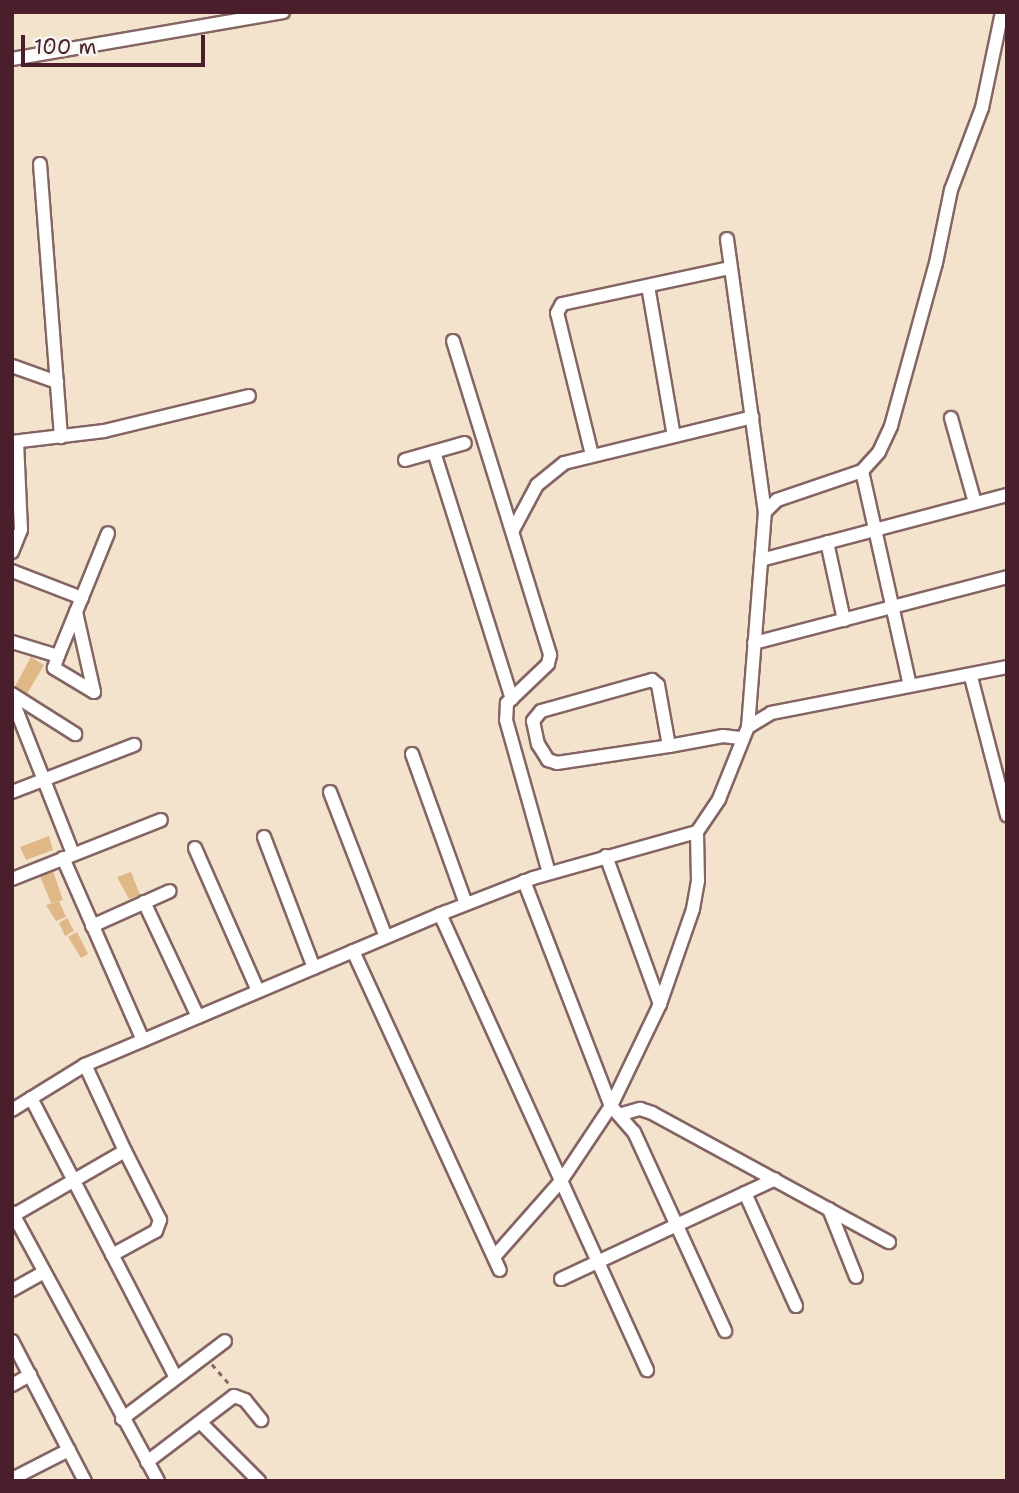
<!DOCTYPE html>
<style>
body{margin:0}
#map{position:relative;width:1019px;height:1493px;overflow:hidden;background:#f3e3cd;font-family:"Shantell Sans",sans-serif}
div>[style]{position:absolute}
.building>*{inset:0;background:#e0b786}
.path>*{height:2.5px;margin-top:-1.25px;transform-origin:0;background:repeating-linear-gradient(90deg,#856464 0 5px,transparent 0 10px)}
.roads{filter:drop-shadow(2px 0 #856464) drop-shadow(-2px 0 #856464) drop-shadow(0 2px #856464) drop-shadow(0 -2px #856464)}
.minor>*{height:12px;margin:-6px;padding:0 6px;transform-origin:6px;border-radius:6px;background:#fff}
span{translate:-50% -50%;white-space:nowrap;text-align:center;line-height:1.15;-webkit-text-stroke:5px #f6f6f2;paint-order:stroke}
.frame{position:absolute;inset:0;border:14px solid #4a1f2b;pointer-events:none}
.scale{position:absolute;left:21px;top:35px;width:184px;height:32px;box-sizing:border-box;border:4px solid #4a1f2b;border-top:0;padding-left:9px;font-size:21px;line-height:24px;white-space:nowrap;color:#4a1f2b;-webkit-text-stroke:5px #f6f6f2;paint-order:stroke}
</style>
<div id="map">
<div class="building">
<i style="clip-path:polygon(31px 657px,44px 665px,24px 699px,12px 692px)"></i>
<i style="clip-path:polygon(49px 836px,53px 850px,26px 860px,20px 847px)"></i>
<i style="clip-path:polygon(53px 871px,63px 900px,51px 903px,40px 876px)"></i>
<i style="clip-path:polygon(131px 872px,140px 895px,129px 899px,117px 877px)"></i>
<i style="clip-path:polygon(59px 901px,66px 917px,56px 921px,46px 905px)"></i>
<i style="clip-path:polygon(67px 918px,74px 931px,65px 936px,59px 923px)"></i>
<i style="clip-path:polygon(77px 932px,88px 954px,81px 958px,68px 937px)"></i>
</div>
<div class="path">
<i style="left:212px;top:1364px;width:28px;rotate:49deg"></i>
</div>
<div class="roads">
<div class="minor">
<i style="left:12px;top:59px;width:275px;rotate:-9.8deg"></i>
<i style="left:40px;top:164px;width:274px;rotate:85.6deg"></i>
<i style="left:727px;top:239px;width:276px;rotate:82.1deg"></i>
<i style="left:648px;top:286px;width:152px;rotate:80.2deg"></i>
<i style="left:453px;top:341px;width:329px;rotate:72.8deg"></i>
<i style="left:550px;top:655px;width:9px;rotate:103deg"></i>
<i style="left:548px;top:664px;width:57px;rotate:136.4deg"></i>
<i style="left:507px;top:703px;width:17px;rotate:93deg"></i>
<i style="left:506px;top:720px;width:159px;rotate:74.3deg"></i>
<i style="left:12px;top:366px;width:48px;rotate:19.6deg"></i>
<i style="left:951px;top:418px;width:88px;rotate:74.2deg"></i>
<i style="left:12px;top:442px;width:93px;rotate:-6.8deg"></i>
<i style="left:104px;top:431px;width:149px;rotate:-13.6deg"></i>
<i style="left:434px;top:452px;width:259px;rotate:72.5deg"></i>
<i style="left:592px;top:455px;width:146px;rotate:-103.8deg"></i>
<i style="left:557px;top:313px;width:10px;rotate:-61deg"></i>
<i style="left:562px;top:304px;width:172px;rotate:-12.1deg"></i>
<i style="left:405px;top:460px;width:62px;rotate:-15.8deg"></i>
<i style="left:862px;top:471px;width:220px;rotate:77.4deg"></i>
<i style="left:513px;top:530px;width:51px;rotate:-61.9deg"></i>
<i style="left:537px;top:485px;width:35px;rotate:-39deg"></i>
<i style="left:564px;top:463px;width:194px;rotate:-13.7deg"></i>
<i style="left:827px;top:542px;width:80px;rotate:77.7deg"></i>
<i style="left:12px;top:552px;width:24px;rotate:-68deg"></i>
<i style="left:21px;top:530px;width:88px;rotate:-92.6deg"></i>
<i style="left:761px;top:560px;width:254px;rotate:-14.8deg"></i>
<i style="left:12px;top:571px;width:75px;rotate:21.1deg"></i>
<i style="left:76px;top:612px;width:82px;rotate:77.3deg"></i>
<i style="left:94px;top:692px;width:47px;rotate:-149deg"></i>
<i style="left:54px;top:668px;width:13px;rotate:-72deg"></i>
<i style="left:58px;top:656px;width:48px;rotate:-67.8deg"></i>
<i style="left:76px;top:612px;width:85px;rotate:-67.9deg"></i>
<i style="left:12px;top:642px;width:48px;rotate:16.9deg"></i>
<i style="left:754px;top:643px;width:261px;rotate:-14.6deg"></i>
<i style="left:971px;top:677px;width:143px;rotate:75.4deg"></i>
<i style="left:12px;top:694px;width:75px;rotate:32.4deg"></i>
<i style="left:12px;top:699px;width:167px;rotate:68.5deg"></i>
<i style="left:748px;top:727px;width:27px;rotate:-31deg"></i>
<i style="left:771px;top:713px;width:240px;rotate:-11deg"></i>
<i style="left:669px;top:746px;width:62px;rotate:-100.2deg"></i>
<i style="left:658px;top:685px;width:8px;rotate:-140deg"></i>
<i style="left:652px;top:680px;width:115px;rotate:164.4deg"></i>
<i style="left:541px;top:711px;width:13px;rotate:129deg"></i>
<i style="left:533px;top:721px;width:24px;rotate:78deg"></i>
<i style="left:538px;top:744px;width:19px;rotate:58deg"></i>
<i style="left:548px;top:760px;width:9px;rotate:18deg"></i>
<i style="left:557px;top:763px;width:113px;rotate:-8.6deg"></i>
<i style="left:669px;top:746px;width:55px;rotate:-10.5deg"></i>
<i style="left:723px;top:736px;width:17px;rotate:7deg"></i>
<i style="left:412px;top:754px;width:159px;rotate:70.2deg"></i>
<i style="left:12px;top:792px;width:131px;rotate:-21.1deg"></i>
<i style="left:330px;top:792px;width:155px;rotate:68.9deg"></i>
<i style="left:264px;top:837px;width:140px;rotate:69.1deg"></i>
<i style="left:195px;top:848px;width:156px;rotate:66.2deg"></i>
<i style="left:606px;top:856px;width:158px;rotate:70deg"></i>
<i style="left:63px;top:858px;width:199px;rotate:66.3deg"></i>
<i style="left:12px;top:879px;width:160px;rotate:-21.6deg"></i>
<i style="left:524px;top:881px;width:241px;rotate:68.9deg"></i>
<i style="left:611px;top:1106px;width:35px;rotate:49deg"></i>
<i style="left:634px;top:1132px;width:219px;rotate:65.4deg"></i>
<i style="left:144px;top:902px;width:127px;rotate:64.8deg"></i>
<i style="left:440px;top:914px;width:501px;rotate:65.58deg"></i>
<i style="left:92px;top:926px;width:85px;rotate:-24.2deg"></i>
<i style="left:353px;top:951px;width:351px;rotate:65.3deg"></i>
<i style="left:31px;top:1098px;width:315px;rotate:62.6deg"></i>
<i style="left:12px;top:1110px;width:86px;rotate:-31.7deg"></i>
<i style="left:85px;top:1065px;width:392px;rotate:-23deg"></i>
<i style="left:446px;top:912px;width:93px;rotate:-21.3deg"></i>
<i style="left:533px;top:878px;width:170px;rotate:-15.7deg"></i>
<i style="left:697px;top:832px;width:40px;rotate:-56deg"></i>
<i style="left:719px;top:799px;width:78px;rotate:-68.1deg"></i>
<i style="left:748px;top:727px;width:216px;rotate:-85.5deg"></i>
<i style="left:765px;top:512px;width:17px;rotate:-45deg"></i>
<i style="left:777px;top:500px;width:90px;rotate:-18.8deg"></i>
<i style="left:862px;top:471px;width:25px;rotate:-48deg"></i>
<i style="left:879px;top:452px;width:29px;rotate:-65deg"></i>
<i style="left:891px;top:426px;width:169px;rotate:-74.6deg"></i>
<i style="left:936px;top:263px;width:75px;rotate:-78.4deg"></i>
<i style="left:951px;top:190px;width:88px;rotate:-69.3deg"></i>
<i style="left:982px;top:108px;width:98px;rotate:-78.2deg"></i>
<i style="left:622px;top:1114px;width:19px;rotate:-16deg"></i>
<i style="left:640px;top:1109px;width:13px;rotate:18deg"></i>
<i style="left:652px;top:1113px;width:270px;rotate:28.6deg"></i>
<i style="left:745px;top:1193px;width:124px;rotate:65.7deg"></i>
<i style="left:829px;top:1209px;width:73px;rotate:68.3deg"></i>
<i style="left:12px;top:1212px;width:306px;rotate:61.5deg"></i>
<i style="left:14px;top:1215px;width:128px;rotate:-30deg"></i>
<i style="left:125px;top:1151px;width:95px;rotate:-114.9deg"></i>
<i style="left:112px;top:1255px;width:50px;rotate:-28.6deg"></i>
<i style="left:156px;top:1231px;width:12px;rotate:-70deg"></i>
<i style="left:160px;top:1220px;width:77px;rotate:-116.9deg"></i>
<i style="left:494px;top:1257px;width:101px;rotate:-48.6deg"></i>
<i style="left:561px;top:1181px;width:90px;rotate:-56.3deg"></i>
<i style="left:611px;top:1106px;width:113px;rotate:-64.3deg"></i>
<i style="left:660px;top:1004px;width:101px;rotate:-70.8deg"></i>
<i style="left:693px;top:909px;width:28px;rotate:-80deg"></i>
<i style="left:698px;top:881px;width:49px;rotate:-91.2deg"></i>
<i style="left:561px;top:1279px;width:236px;rotate:-25deg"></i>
<i style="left:12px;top:1290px;width:37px;rotate:-29deg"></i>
<i style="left:12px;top:1341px;width:158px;rotate:62.5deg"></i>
<i style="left:12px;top:1385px;width:21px;rotate:-29deg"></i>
<i style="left:122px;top:1419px;width:129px;rotate:-37.1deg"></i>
<i style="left:202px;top:1424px;width:81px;rotate:45deg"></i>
<i style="left:147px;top:1462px;width:109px;rotate:-37.2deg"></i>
<i style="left:234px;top:1396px;width:12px;rotate:20deg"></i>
<i style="left:245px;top:1400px;width:26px;rotate:51deg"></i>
<i style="left:12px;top:1479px;width:64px;rotate:-27deg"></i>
</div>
</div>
<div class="frame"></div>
<div class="scale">100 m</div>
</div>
